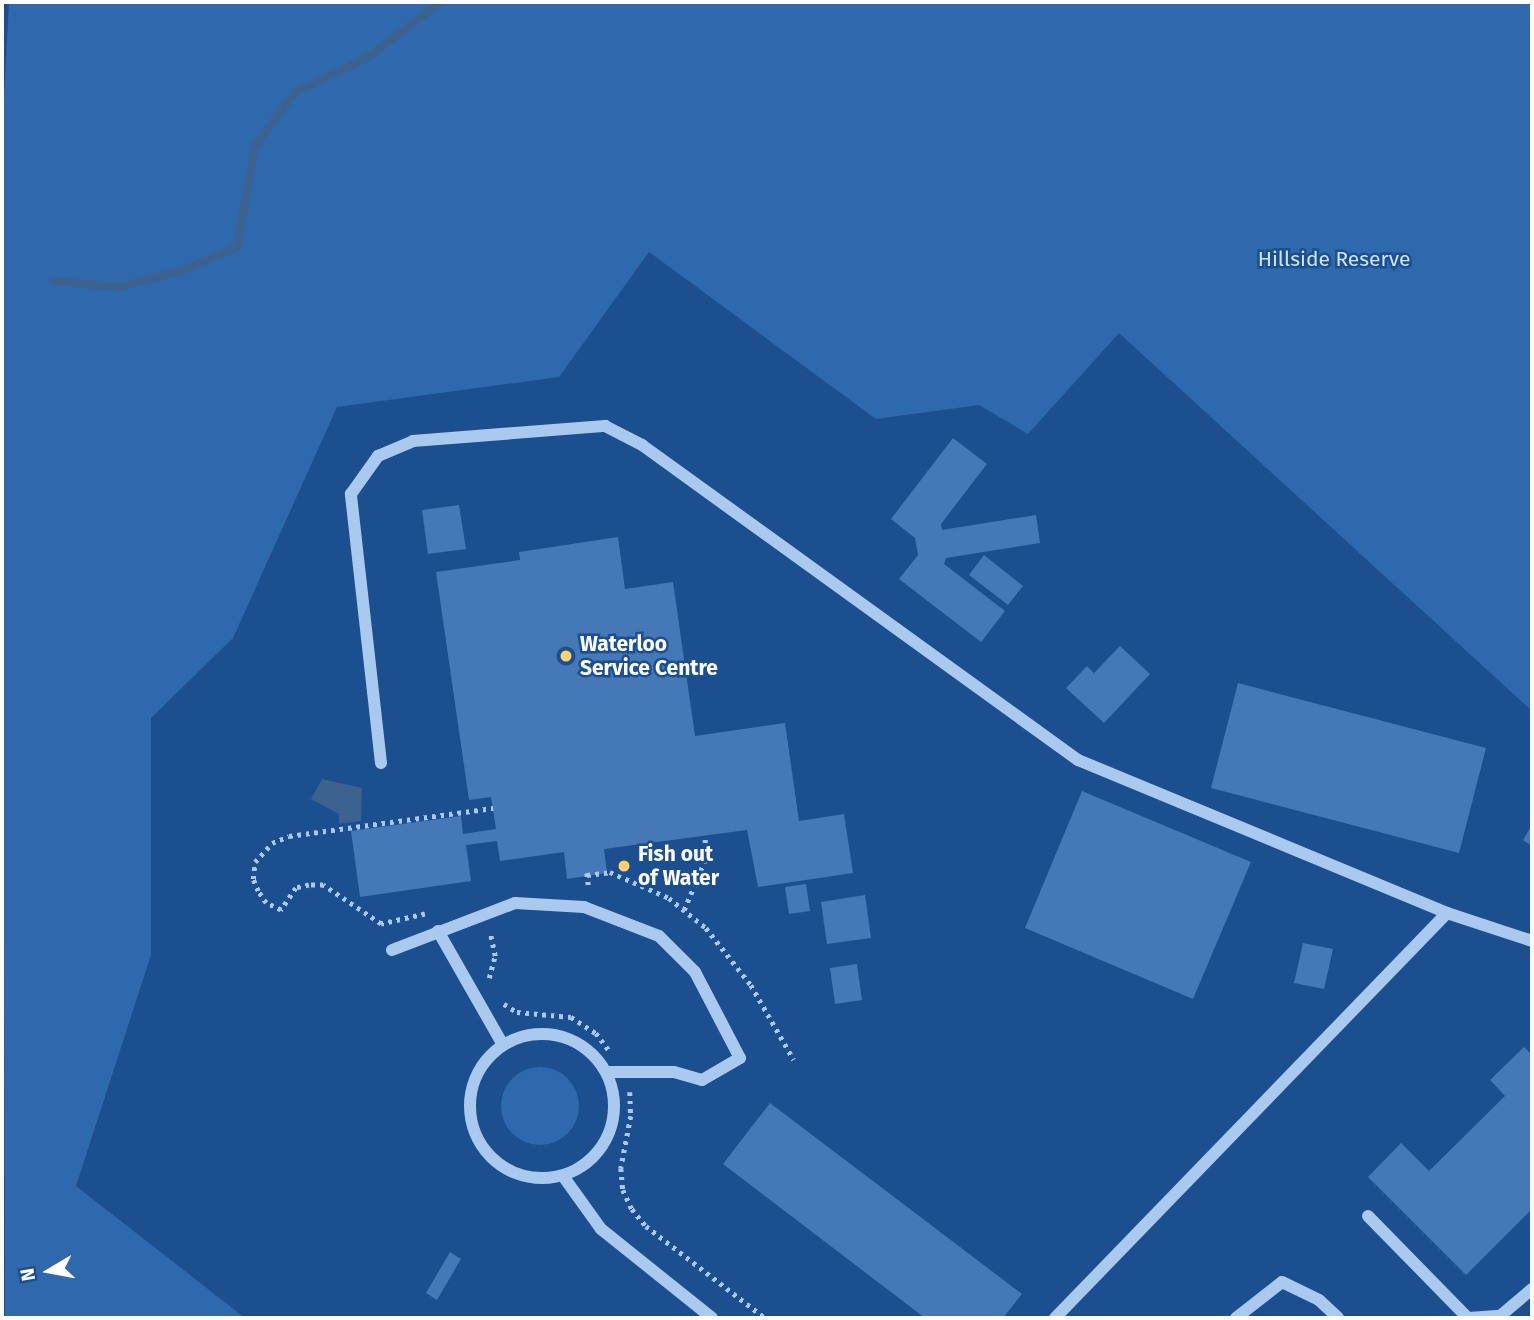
<!DOCTYPE html>
<style>
body{margin:0}
#map{position:relative;width:1534px;height:1320px;overflow:hidden;background:#1b4f8f;font-family:"Fira Sans",sans-serif}
div>[style]{position:absolute}
.green>*{inset:0;background:#2e69ad}
.round{border-radius:50%}
.water>*{inset:0;background:#3c6290}
.stream>*{height:8px;margin:-4px;padding:0 4px;transform-origin:4px;border-radius:4px;background:#3c6290}
.building>*{inset:0;background:#4478b7}
.path>*{height:4.5px;margin-top:-2.25px;transform-origin:0;background:repeating-linear-gradient(90deg,#a9c9ee 0 3.5px,transparent 0 8.5px)}
.minor>*{height:12px;margin:-6px;padding:0 6px;transform-origin:6px;border-radius:6px;background:#a9c9ee}
.minor>.ring{margin:-6px;padding:0;box-sizing:content-box;background:none;border:12px solid #a9c9ee;border-radius:50%}
.dots>*{width:19px;height:19px;translate:-50% -50%;box-sizing:border-box;border:4px solid #1b4f8f;border-radius:50%}
span{translate:-50% -50%;white-space:nowrap;text-align:center;line-height:1.15;-webkit-text-stroke:5px #1b4f8f;paint-order:stroke}
.park-label{font-size:21px;color:#cfe3fa}
.poi-label{font-size:21px;color:#fff;font-weight:700}
.left{translate:0 -50%;text-align:left}
.frame{position:absolute;inset:0;border:4px solid #fff;pointer-events:none}
.north{position:absolute;left:14px;top:1236px;width:70px;height:70px;-webkit-text-stroke:5px #1b4f8f;paint-order:stroke;rotate:260deg;font-size:19px;font-weight:700;line-height:28px;text-align:center;color:#fff}
.north::after{content:'';display:block;margin:auto;width:24px;height:32px;background:#fff;clip-path:polygon(50% 0,100% 100%,50% 72%,0 100%)}
</style>
<div id="map">
<div class="green">
<i style="clip-path:polygon(9px 2px,1532px 2px,1532px 711px,1119px 333px,1028px 434px,979px 405px,876px 419px,649px 252px,559px 377px,337px 407px,233px 638px,151px 718px,151px 955px,76px 1186px,245px 1318px,5px 1318px,2px 136px)"></i>
<i class="round" style="left:501px;top:1067px;width:78px;height:78px"></i>
</div>
<div class="water">
<i style="clip-path:polygon(322px 779px,362px 788px,361px 821px,339px 824px,339px 814px,311px 799px)"></i>
</div>
<div class="stream">
<i style="left:53px;top:281px;width:67px;rotate:5.1deg"></i>
<i style="left:120px;top:287px;width:66px;rotate:-14.9deg"></i>
<i style="left:184px;top:270px;width:58px;rotate:-23.5deg"></i>
<i style="left:237px;top:247px;width:102px;rotate:-79.8deg"></i>
<i style="left:255px;top:147px;width:67px;rotate:-54.2deg"></i>
<i style="left:294px;top:93px;width:82px;rotate:-25.9deg"></i>
<i style="left:368px;top:57px;width:91px;rotate:-37deg"></i>
</div>
<div class="building">
<i style="clip-path:polygon(953px 438px,987px 464px,941px 524px,942px 530px,1036px 515px,1040px 543px,946px 558px,944px 564px,1005px 611px,981px 642px,899px 579px,918px 555px,915px 538px,891px 519px)"></i>
<i style="clip-path:polygon(459px 505px,466px 549px,428px 554px,422px 510px)"></i>
<i style="clip-path:polygon(618px 537px,625px 589px,673px 582px,695px 736px,785px 723px,799px 821px,844px 814px,853px 873px,758px 887px,747px 830px,604px 849px,607px 873px,567px 879px,564px 852px,500px 861px,497px 841px,466px 845px,471px 881px,360px 897px,351px 831px,461px 816px,463px 834px,496px 829px,491px 797px,469px 800px,436px 572px,520px 560px,519px 552px)"></i>
<i style="clip-path:polygon(984px 555px,1023px 586px,1008px 605px,969px 575px)"></i>
<i style="clip-path:polygon(1120px 646px,1150px 674px,1104px 723px,1066px 688px,1087px 666px,1094px 673px)"></i>
<i style="clip-path:polygon(1238px 683px,1486px 748px,1459px 853px,1211px 788px)"></i>
<i style="clip-path:polygon(1082px 791px,1251px 862px,1193px 999px,1025px 928px)"></i>
<i style="clip-path:polygon(1532px 825px,1532px 846px,1523px 840px)"></i>
<i style="clip-path:polygon(806px 884px,810px 911px,789px 914px,785px 887px)"></i>
<i style="clip-path:polygon(865px 895px,871px 938px,827px 944px,821px 902px)"></i>
<i style="clip-path:polygon(1303px 943px,1333px 949px,1324px 989px,1294px 983px)"></i>
<i style="clip-path:polygon(857px 964px,862px 1000px,835px 1004px,830px 968px)"></i>
<i style="clip-path:polygon(1524px 1047px,1532px 1055px,1532px 1209px,1466px 1275px,1368px 1177px,1401px 1143px,1429px 1171px,1505px 1096px,1490px 1080px)"></i>
<i style="clip-path:polygon(770px 1103px,1022px 1294px,1003px 1318px,925px 1318px,723px 1164px)"></i>
<i style="clip-path:polygon(450px 1252px,461px 1259px,437px 1300px,426px 1293px)"></i>
</div>
<div class="path">
<i style="left:587px;top:873px;width:16px;rotate:83deg"></i>
<i style="left:587px;top:875px;width:23px;rotate:-7deg"></i>
<i style="left:610px;top:872px;width:64px;rotate:23.8deg"></i>
<i style="left:669px;top:898px;width:48px;rotate:39deg"></i>
<i style="left:706px;top:928px;width:73px;rotate:51.7deg"></i>
<i style="left:751px;top:985px;width:86px;rotate:60.2deg"></i>
<i style="left:684px;top:910px;width:54px;rotate:-67.2deg"></i>
<i style="left:705px;top:860px;width:24px;rotate:-90deg"></i>
<i style="left:425px;top:914px;width:45px;rotate:167.2deg"></i>
<i style="left:381px;top:924px;width:70px;rotate:-146.1deg"></i>
<i style="left:323px;top:885px;width:14px;rotate:180deg"></i>
<i style="left:309px;top:885px;width:13px;rotate:167deg"></i>
<i style="left:296px;top:888px;width:27px;rotate:124deg"></i>
<i style="left:281px;top:910px;width:17px;rotate:-155deg"></i>
<i style="left:266px;top:903px;width:14px;rotate:-124deg"></i>
<i style="left:258px;top:891px;width:13px;rotate:-113deg"></i>
<i style="left:253px;top:879px;width:17px;rotate:-83deg"></i>
<i style="left:255px;top:862px;width:25px;rotate:-48deg"></i>
<i style="left:272px;top:843px;width:18px;rotate:-22deg"></i>
<i style="left:289px;top:836px;width:206px;rotate:-7.8deg"></i>
<i style="left:489px;top:978px;width:23px;rotate:-75deg"></i>
<i style="left:495px;top:956px;width:24px;rotate:-102deg"></i>
<i style="left:504px;top:1004px;width:15px;rotate:32deg"></i>
<i style="left:517px;top:1012px;width:54px;rotate:5.3deg"></i>
<i style="left:571px;top:1017px;width:30px;rotate:33deg"></i>
<i style="left:596px;top:1033px;width:25px;rotate:53deg"></i>
<i style="left:630px;top:1092px;width:24px;rotate:88deg"></i>
<i style="left:631px;top:1116px;width:53px;rotate:100.9deg"></i>
<i style="left:621px;top:1168px;width:22px;rotate:85deg"></i>
<i style="left:623px;top:1190px;width:21px;rotate:65deg"></i>
<i style="left:632px;top:1209px;width:22px;rotate:51deg"></i>
<i style="left:646px;top:1226px;width:150px;rotate:37.7deg"></i>
</div>
<div class="minor">
<i style="left:381px;top:763px;width:271px;rotate:-96.4deg"></i>
<i style="left:351px;top:494px;width:47px;rotate:-54.6deg"></i>
<i style="left:378px;top:456px;width:38px;rotate:-23deg"></i>
<i style="left:413px;top:441px;width:193px;rotate:-4.5deg"></i>
<i style="left:605px;top:426px;width:42px;rotate:27.2deg"></i>
<i style="left:642px;top:445px;width:538px;rotate:35.85deg"></i>
<i style="left:1078px;top:760px;width:399px;rotate:22.5deg"></i>
<i style="left:1447px;top:913px;width:89px;rotate:18.2deg"></i>
<i style="left:438px;top:931px;width:131px;rotate:60.3deg"></i>
<i style="left:392px;top:950px;width:132px;rotate:-20.9deg"></i>
<i style="left:515px;top:903px;width:69px;rotate:3.3deg"></i>
<i style="left:584px;top:907px;width:80px;rotate:21.1deg"></i>
<i style="left:659px;top:936px;width:51px;rotate:45deg"></i>
<i style="left:695px;top:972px;width:97px;rotate:62.4deg"></i>
<i style="left:740px;top:1058px;width:44px;rotate:149.9deg"></i>
<i style="left:702px;top:1080px;width:29px;rotate:-164deg"></i>
<i style="left:674px;top:1072px;width:66px;rotate:180deg"></i>
<i class="ring" style="left:470px;top:1034px;width:132px;height:132px"></i>
<i style="left:563px;top:1176px;width:65px;rotate:54.4deg"></i>
<i style="left:601px;top:1229px;width:142px;rotate:38.7deg"></i>
<i style="left:1368px;top:1216px;width:143px;rotate:45.6deg"></i>
<i style="left:1055px;top:1318px;width:564px;rotate:-45.93deg"></i>
<i style="left:1236px;top:1318px;width:58px;rotate:-38deg"></i>
<i style="left:1282px;top:1282px;width:41px;rotate:25.9deg"></i>
<i style="left:1319px;top:1300px;width:26px;rotate:43deg"></i>
<i style="left:1469px;top:1318px;width:31px;rotate:-4deg"></i>
<i style="left:1500px;top:1316px;width:42px;rotate:-40.2deg"></i>
</div>
<div class="dots">
<i style="left:566px;top:656px;background:#ffd166"></i>
<i style="left:624px;top:866px;background:#ffd166"></i>
</div>
<div class="park-label">
<span style="left:1334px;top:259px">Hillside Reserve</span>
</div>
<div class="poi-label">
<span class="left" style="left:580px;top:656px">Waterloo<br>Service Centre</span>
<span class="left" style="left:638px;top:866px">Fish out<br>of Water</span>
</div>
<div class="frame"></div>
<div class="north">N</div>
</div>
